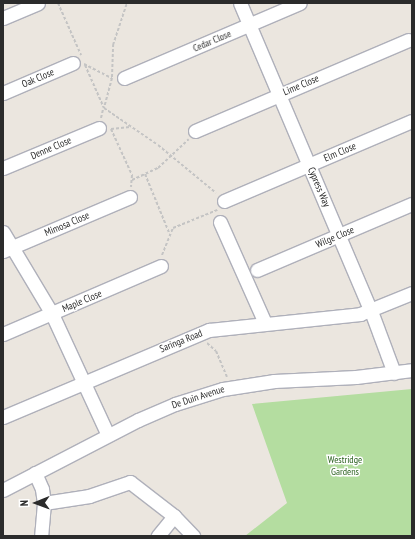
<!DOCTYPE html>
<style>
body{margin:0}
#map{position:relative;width:415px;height:539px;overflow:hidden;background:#ebe6df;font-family:"PT Sans Narrow",sans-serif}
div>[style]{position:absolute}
.green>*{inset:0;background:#b4dda0}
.path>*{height:2px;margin-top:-1px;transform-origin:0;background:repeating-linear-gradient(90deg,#c4c4c4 0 3px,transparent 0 5px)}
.roads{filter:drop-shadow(1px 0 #afb0ba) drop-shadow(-1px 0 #afb0ba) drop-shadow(0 1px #afb0ba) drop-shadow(0 -1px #afb0ba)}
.minor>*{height:13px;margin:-6.5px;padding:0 6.5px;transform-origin:6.5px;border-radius:6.5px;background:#fff}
span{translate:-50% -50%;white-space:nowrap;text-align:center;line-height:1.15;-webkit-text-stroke:3px #fff;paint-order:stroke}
.street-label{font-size:10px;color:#2b2b2b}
.park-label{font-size:10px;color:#2d6221}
.frame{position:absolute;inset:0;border:4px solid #2b2b2b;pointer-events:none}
.north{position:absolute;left:16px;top:483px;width:40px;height:40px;-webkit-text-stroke:3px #fff;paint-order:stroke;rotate:269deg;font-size:11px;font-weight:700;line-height:16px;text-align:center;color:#2b2b2b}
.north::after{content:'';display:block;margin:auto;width:14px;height:18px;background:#2b2b2b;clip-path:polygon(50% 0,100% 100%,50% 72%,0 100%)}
</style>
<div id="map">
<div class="green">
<i style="clip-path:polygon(412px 389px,412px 536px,245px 536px,287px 503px,252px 404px)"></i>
</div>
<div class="path">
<i style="left:58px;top:3px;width:57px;rotate:66.1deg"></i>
<i style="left:84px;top:64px;width:31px;rotate:27deg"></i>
<i style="left:112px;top:78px;width:31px;rotate:105deg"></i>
<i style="left:104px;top:108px;width:65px;rotate:34.4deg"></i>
<i style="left:158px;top:145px;width:75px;rotate:39.6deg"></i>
<i style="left:85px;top:65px;width:47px;rotate:66.2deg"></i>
<i style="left:112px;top:77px;width:32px;rotate:-88deg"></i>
<i style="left:113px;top:45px;width:44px;rotate:-71.6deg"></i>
<i style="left:101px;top:118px;width:9px;rotate:-77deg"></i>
<i style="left:111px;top:129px;width:51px;rotate:65.5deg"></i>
<i style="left:132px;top:175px;width:12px;rotate:95deg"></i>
<i style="left:111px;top:129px;width:19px;rotate:-6deg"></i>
<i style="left:145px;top:174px;width:66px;rotate:67.7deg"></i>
<i style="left:132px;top:180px;width:29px;rotate:-25deg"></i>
<i style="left:158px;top:168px;width:42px;rotate:-43.1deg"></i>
<i style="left:162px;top:255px;width:29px;rotate:-68deg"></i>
<i style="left:173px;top:228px;width:48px;rotate:-22.2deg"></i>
<i style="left:207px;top:343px;width:12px;rotate:42deg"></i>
<i style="left:216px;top:351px;width:28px;rotate:67deg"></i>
</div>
<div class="roads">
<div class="minor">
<i style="left:240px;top:3px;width:335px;rotate:67deg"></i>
<i style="left:371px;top:311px;width:66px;rotate:69.6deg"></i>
<i style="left:3px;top:18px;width:38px;rotate:-23deg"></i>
<i style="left:124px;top:78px;width:191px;rotate:-23.1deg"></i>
<i style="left:3px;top:93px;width:76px;rotate:-23.2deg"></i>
<i style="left:195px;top:131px;width:232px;rotate:-23.1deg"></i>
<i style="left:3px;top:168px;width:104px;rotate:-22.6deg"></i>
<i style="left:224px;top:201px;width:204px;rotate:-23.1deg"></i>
<i style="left:220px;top:222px;width:111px;rotate:66deg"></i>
<i style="left:3px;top:232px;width:96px;rotate:59.1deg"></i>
<i style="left:52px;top:314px;width:133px;rotate:65.2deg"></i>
<i style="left:3px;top:251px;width:138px;rotate:-23deg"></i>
<i style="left:257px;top:270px;width:168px;rotate:-23.1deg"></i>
<i style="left:3px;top:334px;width:172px;rotate:-23.3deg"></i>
<i style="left:3px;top:417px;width:224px;rotate:-22.9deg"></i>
<i style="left:209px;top:330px;width:152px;rotate:-6deg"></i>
<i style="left:360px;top:314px;width:56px;rotate:-22deg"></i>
<i style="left:35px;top:473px;width:17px;rotate:66deg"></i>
<i style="left:42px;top:489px;width:14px;rotate:82deg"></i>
<i style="left:44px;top:503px;width:33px;rotate:95deg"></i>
<i style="left:3px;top:490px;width:152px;rotate:-27.4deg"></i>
<i style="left:138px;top:420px;width:40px;rotate:-23.4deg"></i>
<i style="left:175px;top:404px;width:50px;rotate:-17.4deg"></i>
<i style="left:223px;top:389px;width:52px;rotate:-8.9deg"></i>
<i style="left:274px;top:381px;width:82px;rotate:-2.8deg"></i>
<i style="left:356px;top:377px;width:56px;rotate:-7.1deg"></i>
<i style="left:44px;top:503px;width:46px;rotate:-8.8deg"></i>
<i style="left:89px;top:496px;width:43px;rotate:-18.9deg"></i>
<i style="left:130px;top:482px;width:56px;rotate:37.7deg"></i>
<i style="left:174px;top:516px;width:26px;rotate:129deg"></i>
<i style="left:174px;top:516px;width:28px;rotate:46deg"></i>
</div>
</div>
<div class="street-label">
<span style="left:212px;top:41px;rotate:-23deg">Cedar Close</span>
<span style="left:38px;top:78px;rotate:-23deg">Oak Close</span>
<span style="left:301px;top:85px;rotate:-23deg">Lime Close</span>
<span style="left:51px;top:148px;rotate:-23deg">Denne Close</span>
<span style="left:340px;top:152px;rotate:-23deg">Elm Close</span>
<span style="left:319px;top:187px;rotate:67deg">Cypress Way</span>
<span style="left:67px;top:224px;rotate:-23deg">Mimosa Close</span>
<span style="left:335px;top:237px;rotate:-23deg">Wilge Close</span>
<span style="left:82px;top:301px;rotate:-23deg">Maple Close</span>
<span style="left:181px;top:341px;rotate:-22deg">Saringa Road</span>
<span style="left:198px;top:397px;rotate:-18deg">De Duin Avenue</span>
</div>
<div class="park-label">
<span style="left:345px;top:465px">Westridge<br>Gardens</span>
</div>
<div class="frame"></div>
<div class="north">N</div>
</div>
